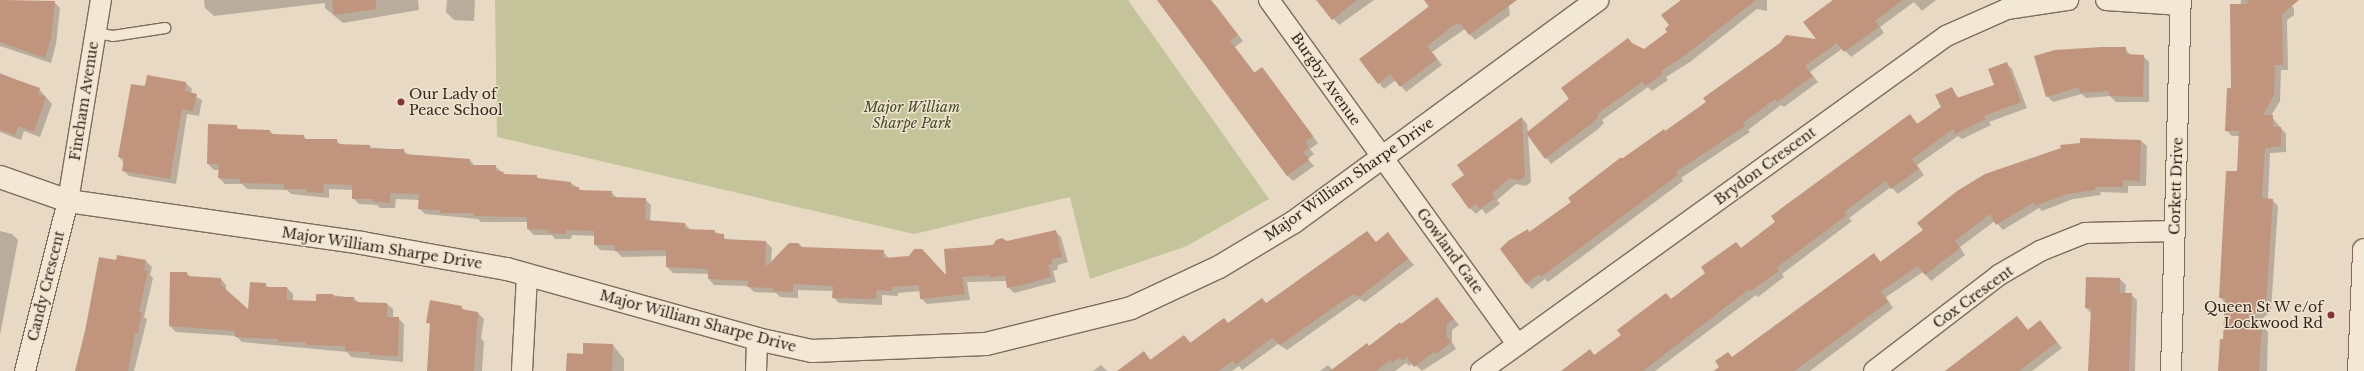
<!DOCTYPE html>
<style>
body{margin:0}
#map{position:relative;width:2364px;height:371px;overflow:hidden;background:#e7d9c3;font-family:"Libre Baskerville",serif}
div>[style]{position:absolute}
.green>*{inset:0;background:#c3c499}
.shadow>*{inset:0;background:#0003}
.building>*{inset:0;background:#c1947e}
.roads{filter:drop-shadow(1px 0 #7f6c5c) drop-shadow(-1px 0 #7f6c5c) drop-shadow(0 1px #7f6c5c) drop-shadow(0 -1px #7f6c5c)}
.lane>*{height:10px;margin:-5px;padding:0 5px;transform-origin:5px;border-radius:5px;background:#f3e8d5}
.street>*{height:20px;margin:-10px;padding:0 10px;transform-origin:10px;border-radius:10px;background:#f3e8d5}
.secondary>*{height:22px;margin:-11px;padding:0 11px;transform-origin:11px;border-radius:11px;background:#f3e8d5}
.dots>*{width:11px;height:11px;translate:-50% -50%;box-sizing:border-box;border:2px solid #f0e4d1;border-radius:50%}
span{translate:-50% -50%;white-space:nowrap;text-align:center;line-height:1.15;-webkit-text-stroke:3px #f0e4d1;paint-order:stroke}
.street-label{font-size:14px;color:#31261e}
.poi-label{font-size:14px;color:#31261e}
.left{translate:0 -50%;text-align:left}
.right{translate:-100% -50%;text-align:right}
.park-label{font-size:14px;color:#454b28;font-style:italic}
</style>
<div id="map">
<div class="green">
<i style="clip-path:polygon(495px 0,1128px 0,1269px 199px,1187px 246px,1090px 279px,1070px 197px,914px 234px,497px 137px)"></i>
</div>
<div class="shadow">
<i style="clip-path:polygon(0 0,54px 2px,60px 8px,56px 44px,51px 63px,0 46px)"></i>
<i style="clip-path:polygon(204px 0,418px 0,419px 10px,343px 23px,325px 8px,325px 3px,214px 16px,205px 8px)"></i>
<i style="clip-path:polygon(447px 0,475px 0,474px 21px,454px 20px,446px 12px)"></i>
<i style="clip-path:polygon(1158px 0,1212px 2px,1217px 7px,1243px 41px,1235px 47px,1255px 73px,1262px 68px,1267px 74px,1318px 143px,1310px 149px,1314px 154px,1308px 159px,1314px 166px,1293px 181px,1287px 175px)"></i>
<i style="clip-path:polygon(1317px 0,1374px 0,1339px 25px)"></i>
<i style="clip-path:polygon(1437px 0,1508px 0,1510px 15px,1475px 40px,1465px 29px,1432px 52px,1442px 65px,1406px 92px,1396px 80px,1384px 89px,1360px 59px)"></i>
<i style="clip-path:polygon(1683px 0,1767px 0,1767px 11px,1757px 9px,1690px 62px,1666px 77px,1668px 80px,1652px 91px,1648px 87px,1602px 120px,1604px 123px,1597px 130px,1551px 164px,1528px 134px,1531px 182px,1526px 186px,1516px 184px,1497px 200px,1500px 204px,1486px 214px,1482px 209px,1476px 214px,1470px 208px,1466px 175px,1522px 118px,1527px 124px,1528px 133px,1633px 45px,1644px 50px,1669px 32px)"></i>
<i style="clip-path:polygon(1835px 0,1936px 0,1922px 11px,1914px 2px,1880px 27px,1884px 33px,1851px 57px,1843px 48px,1810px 72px,1818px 82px,1784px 107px,1781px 105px,1748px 130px,1750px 132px,1681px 178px,1683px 181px,1548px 282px,1545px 279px,1532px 289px,1526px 283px,1501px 249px,1518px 235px,1527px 230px,1530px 233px,1572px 202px,1623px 159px,1818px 41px)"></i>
<i style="clip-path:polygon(2241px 0,2288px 0,2294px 9px,2294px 15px,2287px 20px,2288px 70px,2281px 70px,2280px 101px,2271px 116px,2286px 134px,2286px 152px,2270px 153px,2268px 200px,2272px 200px,2278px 206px,2271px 311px,2254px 326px,2262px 326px,2268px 332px,2267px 371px,2218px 371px,2224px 340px,2225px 303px,2220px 297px,2238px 172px,2240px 136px,2232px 136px,2226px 130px)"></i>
<i style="clip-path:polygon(2125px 48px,2131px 56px,2143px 56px,2149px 62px,2149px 102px,2116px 102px,2110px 96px,2086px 98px,2082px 94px,2053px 102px,2047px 96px)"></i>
<i style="clip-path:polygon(2006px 63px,2012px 69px,2027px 108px,1989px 122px,1991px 125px,1962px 139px,1958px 136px,1917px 165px,1924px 175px,1898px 194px,1891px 187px,1849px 218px,1852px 221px,1782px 274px,1784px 277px,1758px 297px,1756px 295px,1655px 371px,1565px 371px,1590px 351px,1595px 356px,1741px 249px,1910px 115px,1918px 124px,1942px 107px,1952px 89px,1959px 98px,1995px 85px)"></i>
<i style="clip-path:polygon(0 73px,39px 89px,52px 104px,40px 137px,24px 131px,21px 140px,0 132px)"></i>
<i style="clip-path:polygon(148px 76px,186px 83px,192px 89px,191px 94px,202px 100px,199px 116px,187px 114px,176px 184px,129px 176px,123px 170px,124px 163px,119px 157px)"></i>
<i style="clip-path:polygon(236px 126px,240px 130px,270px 131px,274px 135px,304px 136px,307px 140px,336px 140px,341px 145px,403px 150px,409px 155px,470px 160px,475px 166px,495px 166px,505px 175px,536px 176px,540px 180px,571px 183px,582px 191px,611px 192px,617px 198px,645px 199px,651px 205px,650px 222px,685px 224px,691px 230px,714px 231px,729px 241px,766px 242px,772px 248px,771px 263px,801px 248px,883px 251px,889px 259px,947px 277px,994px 246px,1055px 231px,1061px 237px,1068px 262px,1058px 265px,1057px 270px,1053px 271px,1056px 282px,1014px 293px,1008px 287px,1007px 281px,967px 282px,970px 300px,927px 304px,921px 298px,920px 291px,898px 293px,898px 296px,882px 295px,882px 305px,839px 303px,833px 297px,833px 291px,798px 290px,798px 298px,780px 297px,776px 293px,754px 292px,748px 286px,714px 285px,709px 279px,709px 274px,673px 273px,667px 267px,667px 256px,622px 257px,616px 251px,600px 250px,595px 244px,595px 236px,572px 235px,571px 239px,555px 239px,552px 235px,534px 235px,528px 229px,528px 222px,481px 222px,478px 219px,425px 214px,419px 208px,419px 200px,396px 199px,395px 208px,380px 208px,377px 205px,359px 204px,353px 198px,353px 190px,329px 189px,329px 198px,291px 194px,287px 190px,247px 189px,242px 184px,225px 184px,219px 178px,220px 170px,214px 170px,208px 164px)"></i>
<i style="clip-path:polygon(2141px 141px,2147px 146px,2146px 186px,2128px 186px,2128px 193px,2100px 192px,2101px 195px,2073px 199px,2042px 211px,2039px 208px,2003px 230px,1995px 221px,1960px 247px,1965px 255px,1931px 281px,1923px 272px,1886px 297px,1893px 308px,1810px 371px,1714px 371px,1874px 255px,1881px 262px)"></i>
<i style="clip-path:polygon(0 231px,12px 234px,18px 240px,0 335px)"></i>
<i style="clip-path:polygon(1367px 232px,1376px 243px,1388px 234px,1414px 265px,1365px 302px,1359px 299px,1287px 350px,1278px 344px,1242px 370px,1239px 366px,1232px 371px,1119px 371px,1144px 353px,1151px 360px,1184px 336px,1191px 343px,1266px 304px)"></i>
<i style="clip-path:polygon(117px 261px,146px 261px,152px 267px,150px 275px,153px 278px,144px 317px,147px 319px,134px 371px,77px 371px)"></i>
<i style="clip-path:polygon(187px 273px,191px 278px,221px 279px,226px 285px,226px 291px,249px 311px,265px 284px,269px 288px,287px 288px,293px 294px,293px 301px,317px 302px,332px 295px,354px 298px,359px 303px,387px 304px,393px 309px,393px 318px,398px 318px,404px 324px,403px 362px,351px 357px,347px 352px,242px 342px,236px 336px,176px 332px,170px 326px)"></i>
<i style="clip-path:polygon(2120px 279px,2126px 285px,2125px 294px,2131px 294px,2137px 300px,2135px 371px,2089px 371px,2092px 314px,2086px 308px)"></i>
<i style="clip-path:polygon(1437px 298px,1459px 325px,1452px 330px,1452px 342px,1456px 349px,1422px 371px,1413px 363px,1409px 366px,1406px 363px,1395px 371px,1320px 371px,1328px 365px,1333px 370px,1402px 325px)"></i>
<i style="clip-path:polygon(461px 307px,465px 310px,478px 313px,484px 319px,481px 338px,484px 342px,482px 371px,428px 371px,431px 326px,427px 322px)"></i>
<i style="clip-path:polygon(2017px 318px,2028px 330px,2040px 321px,2062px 348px,2032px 371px,1945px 371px)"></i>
<i style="clip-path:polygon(613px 345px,624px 359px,624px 371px,567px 371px,584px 355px)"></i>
<i style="clip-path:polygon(1101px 365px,1107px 371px,1093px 371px)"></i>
</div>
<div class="building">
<i style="clip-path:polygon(0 0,55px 1px,51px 38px,45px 58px,0 42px)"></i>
<i style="clip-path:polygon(332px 0,376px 0,376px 9px,334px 15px)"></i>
<i style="clip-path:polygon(1157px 0,1211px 0,1238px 35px,1230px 41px,1254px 73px,1262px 67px,1313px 136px,1305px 142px,1309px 148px,1303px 152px,1309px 160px,1287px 176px)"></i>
<i style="clip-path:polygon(1316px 0,1357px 0,1332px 20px)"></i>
<i style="clip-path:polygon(1424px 0,1517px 0,1469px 35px,1460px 23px,1454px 25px,1427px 46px,1437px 59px,1400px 87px,1390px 74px,1378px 84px,1359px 59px,1429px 7px)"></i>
<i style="clip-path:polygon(1681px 0,1756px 0,1684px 56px,1661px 71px,1663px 74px,1646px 86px,1642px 82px,1597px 114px,1599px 116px,1591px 124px,1545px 159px,1526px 133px,1569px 99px,1561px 88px,1628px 38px,1632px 43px,1644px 49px,1667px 32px,1665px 29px,1669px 25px,1661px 15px)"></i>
<i style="clip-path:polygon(1833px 0,1903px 0,1875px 21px,1879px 27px,1844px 52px,1837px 43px,1805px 66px,1813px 76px,1777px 102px,1775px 99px,1743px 123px,1745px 126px,1676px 172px,1678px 175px,1541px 277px,1539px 274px,1526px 284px,1500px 249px,1508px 241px,1528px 229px,1529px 232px,1571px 202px,1568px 198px,1620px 158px,1623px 158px,1664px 129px,1665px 131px,1706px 102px,1703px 98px,1780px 43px,1786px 35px,1816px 39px,1803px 22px)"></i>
<i style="clip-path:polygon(2248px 0,2299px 0,2282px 14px,2283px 65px,2275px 65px,2274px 95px,2263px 115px,2273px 115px,2273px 127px,2281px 127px,2281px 146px,2265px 148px,2262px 198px,2273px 199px,2266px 305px,2243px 324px,2262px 325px,2259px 371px,2218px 371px,2220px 339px,2223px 339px,2225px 298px,2219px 298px,2226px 171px,2237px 171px,2239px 131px,2225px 131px,2227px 88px,2231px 88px,2230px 4px,2247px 4px)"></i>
<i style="clip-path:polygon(2102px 47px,2126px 47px,2126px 54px,2144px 55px,2143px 97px,2109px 96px,2109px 91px,2080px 93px,2079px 87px,2046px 97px,2034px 56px,2055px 50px)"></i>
<i style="clip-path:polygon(2007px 62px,2021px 102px,1984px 116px,1986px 119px,1955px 134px,1953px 129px,1912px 159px,1919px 169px,1891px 189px,1886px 181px,1844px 212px,1847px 215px,1776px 268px,1779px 271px,1751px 291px,1749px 289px,1643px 371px,1561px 371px,1590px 349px,1594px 355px,1621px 335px,1617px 330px,1666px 293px,1671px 299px,1705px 273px,1701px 267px,1736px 242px,1741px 248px,1775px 222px,1771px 216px,1910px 114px,1917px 124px,1941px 107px,1935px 95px,1952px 87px,1957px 98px,1994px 85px,1988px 69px)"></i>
<i style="clip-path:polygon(0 74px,40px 88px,38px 94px,46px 97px,34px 132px,18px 126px,15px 135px,0 130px)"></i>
<i style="clip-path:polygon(147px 75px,186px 82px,185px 91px,197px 94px,193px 111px,182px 109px,170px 179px,122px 171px,124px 158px,118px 157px,131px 84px,145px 86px)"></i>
<i style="clip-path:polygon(1522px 117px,1525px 176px,1519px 180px,1510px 178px,1492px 193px,1495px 198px,1480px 209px,1476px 204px,1469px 209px,1451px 184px,1464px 175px,1457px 165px)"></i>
<i style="clip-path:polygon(208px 124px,237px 125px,237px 129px,270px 130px,270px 134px,304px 135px,304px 139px,337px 139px,337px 144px,370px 145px,370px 149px,404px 149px,404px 154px,470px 159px,470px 165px,496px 165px,496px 171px,504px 172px,503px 174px,537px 175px,537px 178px,571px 182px,571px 187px,579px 187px,579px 190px,612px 191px,611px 197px,646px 198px,645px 220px,685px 223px,685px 229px,715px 230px,714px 233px,724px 234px,724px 239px,766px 241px,765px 268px,789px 243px,798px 243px,802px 247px,884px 250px,883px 258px,909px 256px,914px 249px,922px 249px,946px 275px,944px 249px,993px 245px,996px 240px,1002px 238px,1007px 241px,1056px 230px,1062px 257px,1052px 259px,1052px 264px,1048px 265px,1051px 277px,1026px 284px,1007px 288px,1005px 275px,990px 278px,989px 275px,962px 277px,965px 294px,920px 299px,919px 285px,892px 287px,892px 291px,877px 290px,876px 299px,832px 298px,833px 286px,793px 284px,793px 292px,773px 291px,773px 288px,747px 287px,749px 281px,708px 279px,708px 269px,666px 267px,666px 250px,615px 251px,615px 245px,594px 245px,594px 231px,566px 230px,566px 234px,548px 233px,549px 230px,527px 229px,527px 217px,474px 216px,474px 213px,440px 213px,440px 210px,418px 209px,419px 194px,390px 193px,390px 203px,373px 202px,373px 199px,352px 199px,352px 185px,324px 184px,323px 193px,307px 192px,307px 189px,284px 189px,284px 184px,240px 183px,240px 179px,218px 178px,219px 164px,207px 164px)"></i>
<i style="clip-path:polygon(2080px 138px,2141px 140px,2140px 181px,2123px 180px,2123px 187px,2095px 187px,2095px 190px,2067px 194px,2035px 206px,2034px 202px,1996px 225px,1990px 214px,1955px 241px,1960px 248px,1925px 275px,1918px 266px,1881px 291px,1888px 302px,1794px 371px,1714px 371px,1719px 367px,1715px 361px,1728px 352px,1732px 357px,1874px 253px,1880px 262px,1923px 230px,1917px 223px,1957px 191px,1985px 174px,2061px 148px,2060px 145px,2080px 143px)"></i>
<i style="clip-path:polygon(1367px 231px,1376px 242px,1388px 232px,1408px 259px,1359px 297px,1353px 294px,1280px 345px,1272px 338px,1236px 365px,1233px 361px,1218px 371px,1117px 371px,1144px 351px,1150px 360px,1184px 335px,1190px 343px,1224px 318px,1228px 323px,1262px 298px,1266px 303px)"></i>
<i style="clip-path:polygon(117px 255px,146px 260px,144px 271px,148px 271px,139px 312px,142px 312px,138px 333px,135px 333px,128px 371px,75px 371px,85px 331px,99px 257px,116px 260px)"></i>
<i style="clip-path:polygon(170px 272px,187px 272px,187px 276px,221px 278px,221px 285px,248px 309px,250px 282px,266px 283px,265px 287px,287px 287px,287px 300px,316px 301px,316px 294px,333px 294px,333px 297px,354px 297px,354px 302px,387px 303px,387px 317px,399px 317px,398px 356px,369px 355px,369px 352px,345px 351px,345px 346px,306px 345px,306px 342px,278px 342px,278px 339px,235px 337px,235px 331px,169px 326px)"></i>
<i style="clip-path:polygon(2086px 277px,2120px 278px,2120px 293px,2132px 293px,2129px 371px,2088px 371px,2091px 308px,2085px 308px)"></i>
<i style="clip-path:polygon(1437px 297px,1454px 319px,1447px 324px,1446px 336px,1451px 342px,1436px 354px,1434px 352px,1414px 367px,1407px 357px,1402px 361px,1400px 357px,1392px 363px,1390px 360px,1376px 371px,1330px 371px,1367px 343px,1369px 346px,1400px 322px,1401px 324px)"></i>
<i style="clip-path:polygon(430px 300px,462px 306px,461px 309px,478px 312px,474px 371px,427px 371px,430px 323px,426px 323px)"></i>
<i style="clip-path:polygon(2017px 316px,2028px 330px,2040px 320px,2057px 342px,2019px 371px,1945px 371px)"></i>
<i style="clip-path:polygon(583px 343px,613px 344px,612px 371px,566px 371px,567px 353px,583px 354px)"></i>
</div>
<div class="roads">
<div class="lane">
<i style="left:95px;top:33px;width:18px;rotate:9deg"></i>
<i style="left:113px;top:36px;width:53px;rotate:-8.7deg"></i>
</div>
<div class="street">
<i style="left:1269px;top:0;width:425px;rotate:54.2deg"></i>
<i style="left:2106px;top:0;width:75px;rotate:3.8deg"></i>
<i style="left:25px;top:371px;width:175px;rotate:-75.8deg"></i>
<i style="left:68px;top:201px;width:204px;rotate:-80.7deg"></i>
<i style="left:522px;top:371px;width:97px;rotate:-87deg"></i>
<i style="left:756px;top:371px;width:32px;rotate:-88deg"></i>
<i style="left:1481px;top:371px;width:573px;rotate:-35.77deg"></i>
<i style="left:1946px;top:36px;width:67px;rotate:-23.9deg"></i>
<i style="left:2007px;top:9px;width:62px;rotate:-8.4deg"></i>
<i style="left:1874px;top:371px;width:158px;rotate:-37.5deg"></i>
<i style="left:1999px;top:275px;width:48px;rotate:-30.3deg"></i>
<i style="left:2040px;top:251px;width:48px;rotate:-21.8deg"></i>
<i style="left:2085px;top:233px;width:90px;rotate:-1.3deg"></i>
<i style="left:2171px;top:371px;width:371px;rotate:-88.5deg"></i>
</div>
<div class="secondary">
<i style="left:0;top:177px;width:72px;rotate:19.4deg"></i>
<i style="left:68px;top:201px;width:297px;rotate:8.1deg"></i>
<i style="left:362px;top:243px;width:147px;rotate:10.2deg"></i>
<i style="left:507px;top:269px;width:260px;rotate:15.6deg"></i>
<i style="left:757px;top:339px;width:56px;rotate:12.3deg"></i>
<i style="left:812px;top:351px;width:174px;rotate:-2.3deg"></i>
<i style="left:986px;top:344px;width:149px;rotate:-13.9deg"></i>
<i style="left:1131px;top:308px;width:97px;rotate:-25deg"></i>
<i style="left:1219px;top:267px;width:87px;rotate:-31deg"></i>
<i style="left:1294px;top:222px;width:376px;rotate:-36.2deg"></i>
<i style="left:2359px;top:371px;width:121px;rotate:-87.6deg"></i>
</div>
</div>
<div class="dots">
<i style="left:401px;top:102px;background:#86343c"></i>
<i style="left:2331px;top:315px;background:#86343c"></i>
</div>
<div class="street-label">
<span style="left:1326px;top:79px;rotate:55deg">Burgby Avenue</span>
<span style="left:84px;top:101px;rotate:-81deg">Fincham Avenue</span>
<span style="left:1765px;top:166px;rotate:-36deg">Brydon Crescent</span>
<span style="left:1349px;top:179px;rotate:-35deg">Major William Sharpe Drive</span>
<span style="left:2176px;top:186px;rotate:-88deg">Corkett Drive</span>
<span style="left:382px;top:248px;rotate:9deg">Major William Sharpe Drive</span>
<span style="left:1450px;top:251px;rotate:54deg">Gowland Gate</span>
<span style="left:46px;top:286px;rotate:-76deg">Candy Crescent</span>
<span style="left:1973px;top:297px;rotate:-36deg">Cox Crescent</span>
<span style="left:698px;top:321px;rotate:15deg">Major William Sharpe Drive</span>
</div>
<div class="poi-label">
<span class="left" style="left:409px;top:102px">Our Lady of<br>Peace School</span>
<span class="right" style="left:2323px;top:315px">Queen St W e/of<br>Lockwood Rd</span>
</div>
<div class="park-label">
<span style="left:912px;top:115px">Major William<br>Sharpe Park</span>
</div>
</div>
